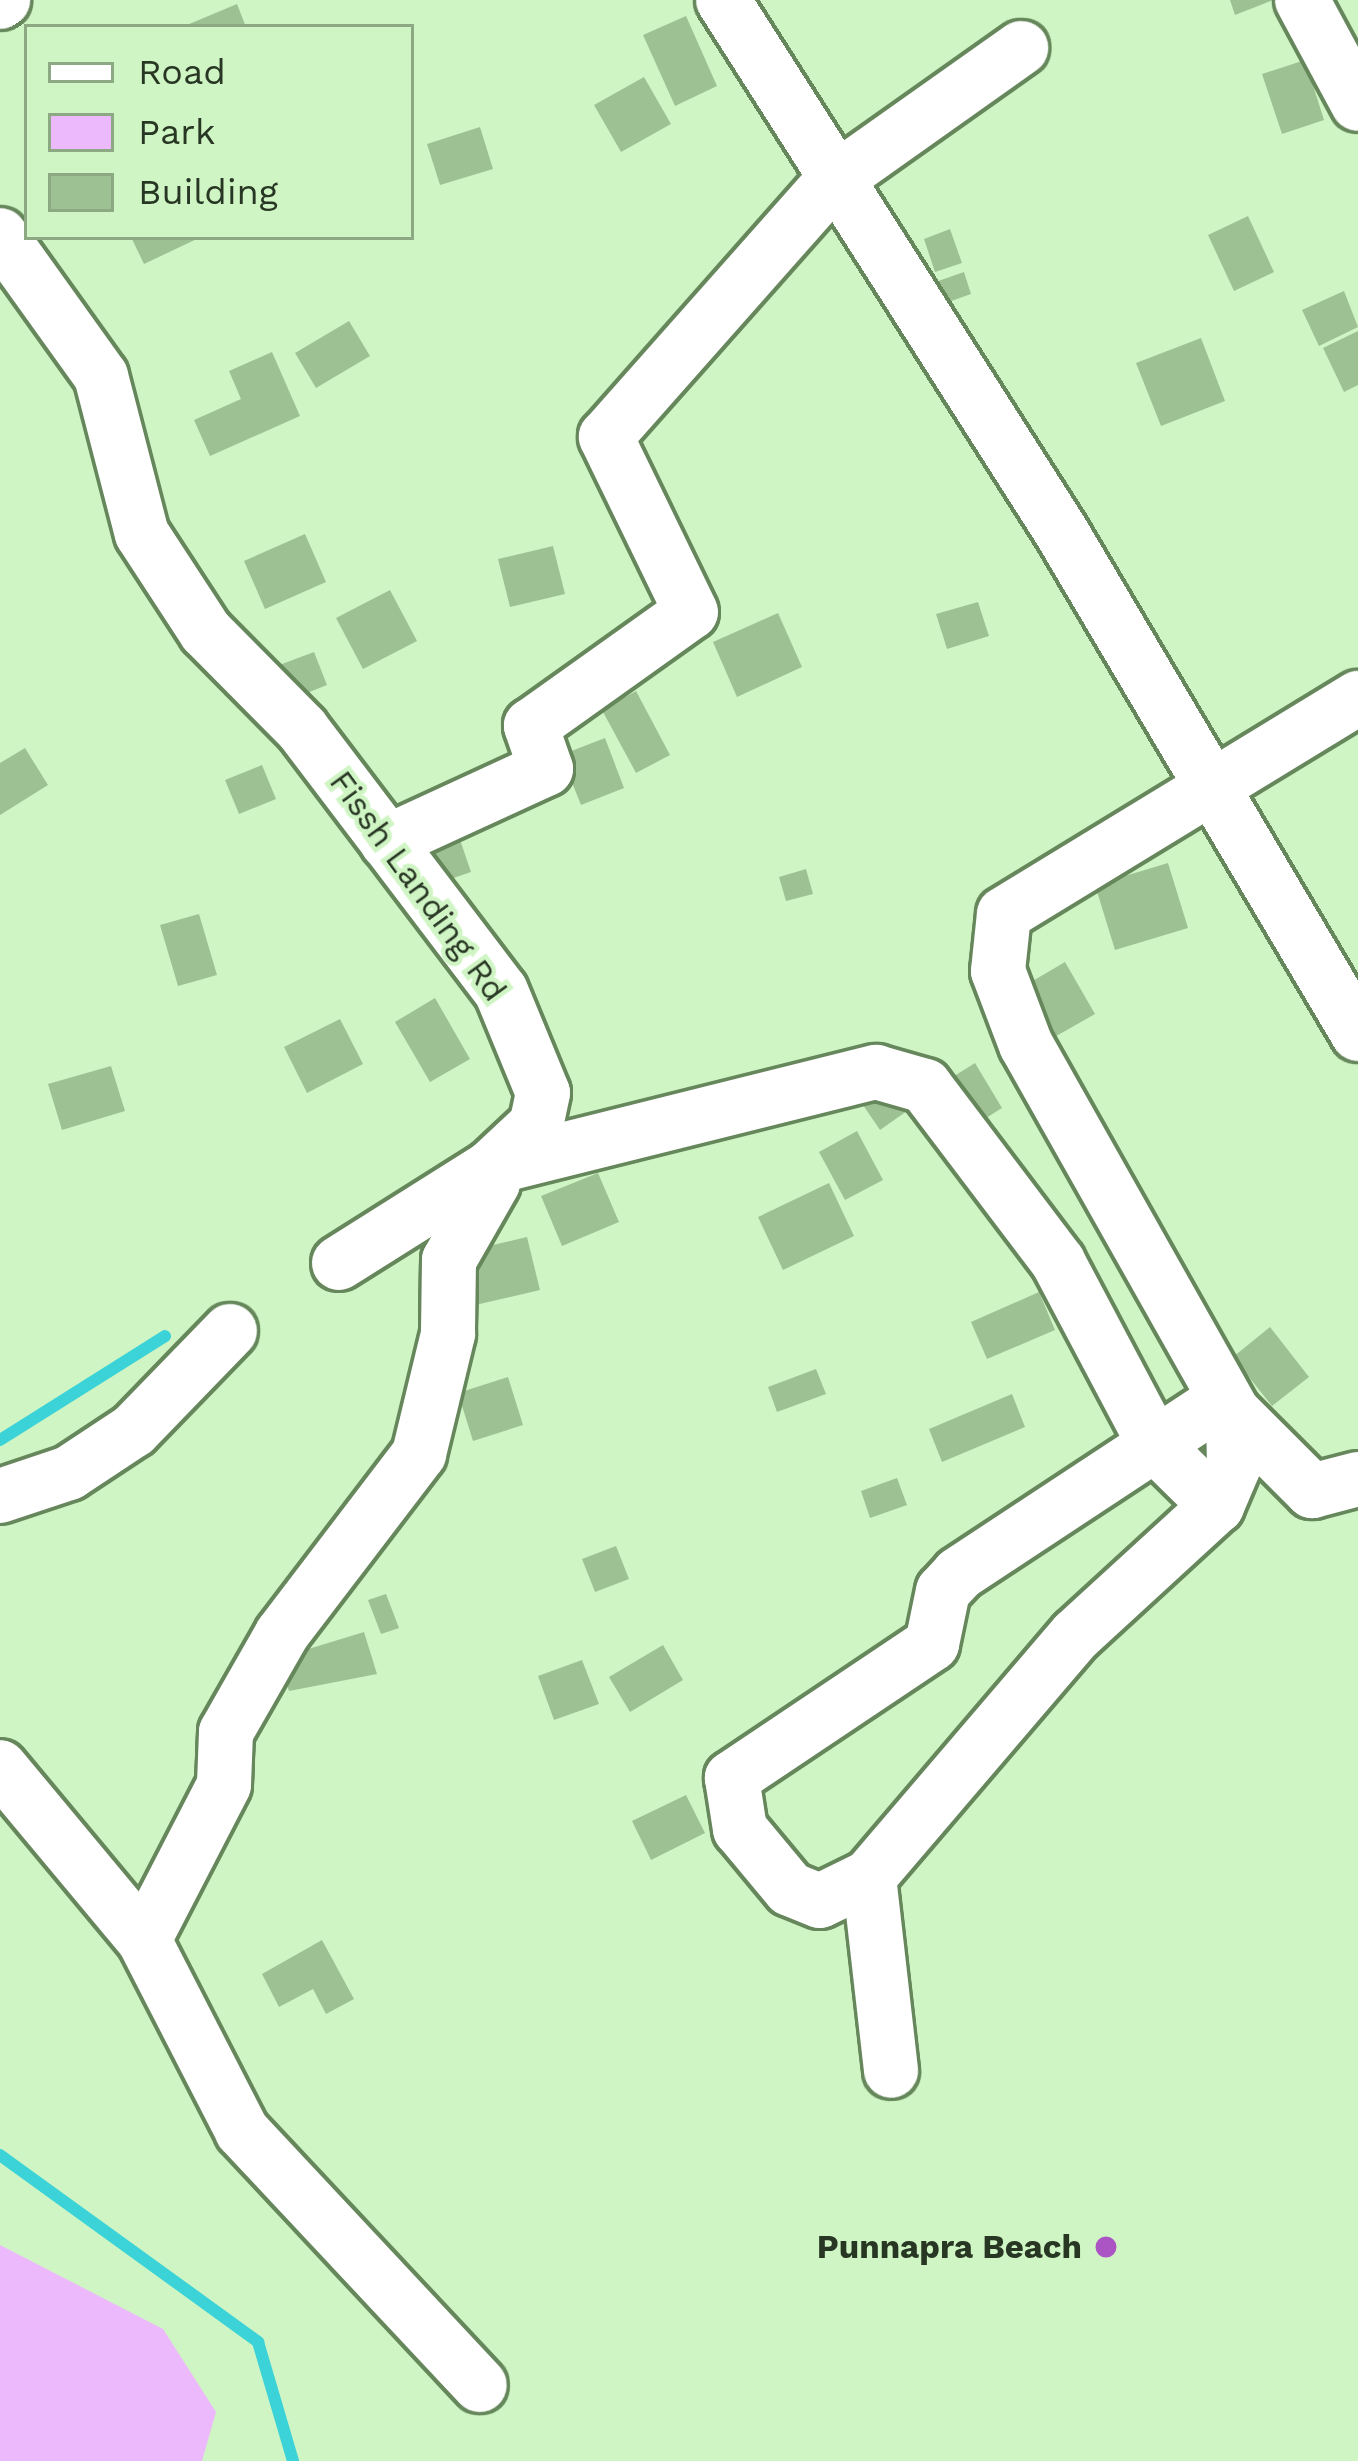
<!DOCTYPE html>
<style>
body{margin:0}
#map{position:relative;width:1358px;height:2461px;overflow:hidden;background:#d0f5c4;font-family:"Work Sans",sans-serif}
div>[style]{position:absolute}
.green>*{inset:0;background:#ecb9fc}
.stream>*{height:12px;margin:-6px;padding:0 6px;transform-origin:6px;border-radius:6px;background:#3bd3d8}
.building>*{inset:0;background:#9ec193}
.roads{filter:drop-shadow(3px 0 #66875b) drop-shadow(-3px 0 #66875b) drop-shadow(0 3px #66875b) drop-shadow(0 -3px #66875b)}
.minor>*{height:54px;margin:-27px;padding:0 27px;transform-origin:27px;border-radius:27px;background:#fff}
.dots>*{width:33px;height:33px;translate:-50% -50%;box-sizing:border-box;border:6px solid #d0f5c4;border-radius:50%}
span{translate:-50% -50%;white-space:nowrap;text-align:center;line-height:1.15;-webkit-text-stroke:9px #d0f5c4;paint-order:stroke}
.street-label{font-size:33px;color:#283724}
.poi-label{font-size:33px;color:#283724;font-weight:700}
.right{translate:-100% -50%;text-align:right}
.legend{position:absolute;left:24px;top:24px;width:390px;height:216px;box-sizing:border-box;background:#d0f5c4;border:3px solid #8da984;margin:0;padding:15px 21px;list-style:none;font-size:36px;color:#283724}
.legend li{display:flex;align-items:center;gap:24px;height:60px}
.legend b{width:60px;border:3px solid #8da984}
</style>
<div id="map">
<div class="green">
<i style="clip-path:polygon(0 2245px,163px 2329px,216px 2412px,202px 2461px,0 2461px)"></i>
</div>
<div class="stream">
<i style="left:0;top:1440px;width:195px;rotate:-32.2deg"></i>
<i style="left:0;top:2155px;width:319px;rotate:35.9deg"></i>
<i style="left:258px;top:2342px;width:124px;rotate:73.6deg"></i>
</div>
<div class="building">
<i style="clip-path:polygon(1230px 0,1273px 0,1235px 15px)"></i>
<i style="clip-path:polygon(237px 4px,246px 27px,182px 27px)"></i>
<i style="clip-path:polygon(686px 16px,717px 86px,675px 106px,643px 35px)"></i>
<i style="clip-path:polygon(1305px 60px,1324px 120px,1282px 134px,1262px 74px)"></i>
<i style="clip-path:polygon(644px 77px,671px 124px,621px 152px,594px 105px)"></i>
<i style="clip-path:polygon(480px 127px,493px 169px,440px 185px,427px 144px)"></i>
<i style="clip-path:polygon(1248px 216px,1274px 272px,1234px 291px,1208px 235px)"></i>
<i style="clip-path:polygon(950px 229px,962px 263px,935px 272px,924px 239px)"></i>
<i style="clip-path:polygon(131px 237px,201px 237px,144px 264px)"></i>
<i style="clip-path:polygon(964px 272px,971px 294px,929px 309px,921px 287px)"></i>
<i style="clip-path:polygon(1344px 291px,1358px 327px,1319px 346px,1302px 310px)"></i>
<i style="clip-path:polygon(349px 321px,370px 356px,316px 388px,295px 353px)"></i>
<i style="clip-path:polygon(1358px 331px,1358px 385px,1344px 392px,1323px 348px)"></i>
<i style="clip-path:polygon(1201px 338px,1225px 401px,1161px 426px,1136px 363px)"></i>
<i style="clip-path:polygon(272px 352px,300px 416px,210px 456px,194px 420px,241px 399px,229px 371px)"></i>
<i style="clip-path:polygon(305px 534px,326px 582px,265px 609px,244px 561px)"></i>
<i style="clip-path:polygon(553px 546px,565px 594px,510px 607px,498px 559px)"></i>
<i style="clip-path:polygon(390px 590px,417px 641px,363px 669px,336px 618px)"></i>
<i style="clip-path:polygon(978px 602px,989px 636px,947px 649px,936px 614px)"></i>
<i style="clip-path:polygon(778px 613px,802px 667px,737px 697px,713px 642px)"></i>
<i style="clip-path:polygon(314px 652px,327px 685px,287px 701px,274px 667px)"></i>
<i style="clip-path:polygon(636px 691px,670px 755px,636px 773px,602px 710px)"></i>
<i style="clip-path:polygon(605px 738px,624px 788px,581px 805px,561px 755px)"></i>
<i style="clip-path:polygon(25px 748px,48px 785px,0 815px,0 763px)"></i>
<i style="clip-path:polygon(262px 765px,276px 799px,239px 814px,225px 780px)"></i>
<i style="clip-path:polygon(458px 834px,471px 872px,433px 885px,420px 847px)"></i>
<i style="clip-path:polygon(1168px 863px,1188px 928px,1115px 950px,1095px 885px)"></i>
<i style="clip-path:polygon(806px 869px,813px 894px,786px 901px,779px 877px)"></i>
<i style="clip-path:polygon(199px 914px,217px 975px,178px 986px,160px 925px)"></i>
<i style="clip-path:polygon(1065px 962px,1095px 1014px,1044px 1043px,1014px 992px)"></i>
<i style="clip-path:polygon(435px 998px,470px 1059px,430px 1082px,395px 1022px)"></i>
<i style="clip-path:polygon(340px 1019px,363px 1064px,307px 1093px,284px 1047px)"></i>
<i style="clip-path:polygon(975px 1063px,1002px 1108px,967px 1130px,940px 1085px)"></i>
<i style="clip-path:polygon(111px 1066px,125px 1111px,62px 1130px,48px 1084px)"></i>
<i style="clip-path:polygon(900px 1079px,917px 1104px,880px 1130px,863px 1105px)"></i>
<i style="clip-path:polygon(857px 1131px,883px 1180px,845px 1200px,819px 1152px)"></i>
<i style="clip-path:polygon(598px 1173px,619px 1222px,562px 1246px,541px 1196px)"></i>
<i style="clip-path:polygon(829px 1183px,854px 1236px,783px 1270px,758px 1217px)"></i>
<i style="clip-path:polygon(527px 1237px,540px 1290px,471px 1306px,459px 1253px)"></i>
<i style="clip-path:polygon(1039px 1292px,1055px 1330px,987px 1359px,971px 1322px)"></i>
<i style="clip-path:polygon(1270px 1327px,1309px 1377px,1272px 1406px,1233px 1357px)"></i>
<i style="clip-path:polygon(816px 1369px,826px 1394px,777px 1412px,768px 1387px)"></i>
<i style="clip-path:polygon(508px 1377px,523px 1425px,473px 1441px,458px 1393px)"></i>
<i style="clip-path:polygon(1012px 1394px,1025px 1427px,942px 1462px,929px 1429px)"></i>
<i style="clip-path:polygon(897px 1478px,907px 1505px,870px 1518px,861px 1491px)"></i>
<i style="clip-path:polygon(616px 1546px,629px 1579px,595px 1592px,582px 1559px)"></i>
<i style="clip-path:polygon(386px 1594px,399px 1628px,381px 1634px,368px 1600px)"></i>
<i style="clip-path:polygon(364px 1632px,377px 1674px,289px 1691px,279px 1658px)"></i>
<i style="clip-path:polygon(663px 1645px,683px 1680px,630px 1712px,609px 1677px)"></i>
<i style="clip-path:polygon(582px 1660px,599px 1704px,554px 1720px,538px 1676px)"></i>
<i style="clip-path:polygon(686px 1795px,705px 1833px,651px 1860px,632px 1821px)"></i>
<i style="clip-path:polygon(322px 1940px,354px 1999px,326px 2014px,313px 1989px,279px 2007px,262px 1974px)"></i>
</div>
<div class="roads">
<div class="minor">
<i style="left:723px;top:0;width:632px;rotate:57.54deg"></i>
<i style="left:1062px;top:533px;width:582px;rotate:59.42deg"></i>
<i style="left:1302px;top:0;width:118px;rotate:61.7deg"></i>
<i style="left:0;top:2px;width:4px;rotate:-34deg"></i>
<i style="left:0;top:235px;width:173px;rotate:54.4deg"></i>
<i style="left:101px;top:376px;width:163px;rotate:75.5deg"></i>
<i style="left:142px;top:534px;width:117px;rotate:56.9deg"></i>
<i style="left:206px;top:632px;width:136px;rotate:45.3deg"></i>
<i style="left:302px;top:729px;width:329px;rotate:52.8deg"></i>
<i style="left:501px;top:991px;width:110px;rotate:67.6deg"></i>
<i style="left:543px;top:1093px;width:33px;rotate:102deg"></i>
<i style="left:536px;top:1125px;width:63px;rotate:136.9deg"></i>
<i style="left:490px;top:1168px;width:15px;rotate:79deg"></i>
<i style="left:493px;top:1183px;width:89px;rotate:119.7deg"></i>
<i style="left:449px;top:1260px;width:74px;rotate:90.8deg"></i>
<i style="left:448px;top:1334px;width:123px;rotate:103.6deg"></i>
<i style="left:419px;top:1454px;width:226px;rotate:127.3deg"></i>
<i style="left:282px;top:1634px;width:113px;rotate:119.7deg"></i>
<i style="left:226px;top:1732px;width:53px;rotate:92.2deg"></i>
<i style="left:224px;top:1785px;width:174px;rotate:117.3deg"></i>
<i style="left:144px;top:1940px;width:225px;rotate:-129.8deg"></i>
<i style="left:387px;top:842px;width:175px;rotate:-24.7deg"></i>
<i style="left:546px;top:769px;width:46px;rotate:-109.2deg"></i>
<i style="left:531px;top:726px;width:196px;rotate:-35.5deg"></i>
<i style="left:691px;top:612px;width:195px;rotate:-115.9deg"></i>
<i style="left:606px;top:437px;width:341px;rotate:-48.5deg"></i>
<i style="left:832px;top:182px;width:232px;rotate:-35.3deg"></i>
<i style="left:339px;top:1263px;width:178px;rotate:-32.2deg"></i>
<i style="left:490px;top:1168px;width:398px;rotate:-14deg"></i>
<i style="left:876px;top:1072px;width:51px;rotate:15.9deg"></i>
<i style="left:925px;top:1086px;width:221px;rotate:52.9deg"></i>
<i style="left:1058px;top:1262px;width:207px;rotate:62.1deg"></i>
<i style="left:1155px;top:1445px;width:87px;rotate:44.5deg"></i>
<i style="left:1224px;top:1399px;width:318px;rotate:146.6deg"></i>
<i style="left:959px;top:1574px;width:23px;rotate:133deg"></i>
<i style="left:943px;top:1591px;width:54px;rotate:101.7deg"></i>
<i style="left:932px;top:1644px;width:241px;rotate:146.2deg"></i>
<i style="left:732px;top:1778px;width:52px;rotate:81.1deg"></i>
<i style="left:740px;top:1829px;width:78px;rotate:50.2deg"></i>
<i style="left:790px;top:1889px;width:32px;rotate:22deg"></i>
<i style="left:820px;top:1901px;width:55px;rotate:-26.1deg"></i>
<i style="left:869px;top:1877px;width:318px;rotate:-49.5deg"></i>
<i style="left:1076px;top:1635px;width:191px;rotate:-42.5deg"></i>
<i style="left:1217px;top:1506px;width:43px;rotate:-67deg"></i>
<i style="left:1234px;top:1466px;width:54px;rotate:-91.1deg"></i>
<i style="left:1233px;top:1412px;width:421px;rotate:-119.4deg"></i>
<i style="left:1026px;top:1045px;width:79px;rotate:-110.7deg"></i>
<i style="left:998px;top:971px;width:57px;rotate:-84deg"></i>
<i style="left:1004px;top:914px;width:415px;rotate:-31.4deg"></i>
<i style="left:1233px;top:1412px;width:112px;rotate:45deg"></i>
<i style="left:1312px;top:1491px;width:48px;rotate:-14.6deg"></i>
<i style="left:0;top:1496px;width:73px;rotate:-18.4deg"></i>
<i style="left:69px;top:1473px;width:78px;rotate:-33.5deg"></i>
<i style="left:134px;top:1430px;width:138px;rotate:-45.9deg"></i>
<i style="left:869px;top:1877px;width:195px;rotate:83.5deg"></i>
<i style="left:144px;top:1940px;width:215px;rotate:62.8deg"></i>
<i style="left:242px;top:2131px;width:348px;rotate:46.9deg"></i>
</div>
</div>
<div class="dots">
<i style="left:1106px;top:2247px;background:#aa55c3"></i>
</div>
<div class="street-label">
<span style="left:418px;top:886px;rotate:54deg">Fissh Landing Rd</span>
</div>
<div class="poi-label">
<span class="right" style="left:1082px;top:2247px">Punnapra Beach</span>
</div>
<ul class="legend">
<li><b style="height:15px;background:#fff"></b>Road</li>
<li><b style="height:33px;background:#ecb9fc"></b>Park</li>
<li><b style="height:33px;background:#9ec193"></b>Building</li>
</ul>
</div>
